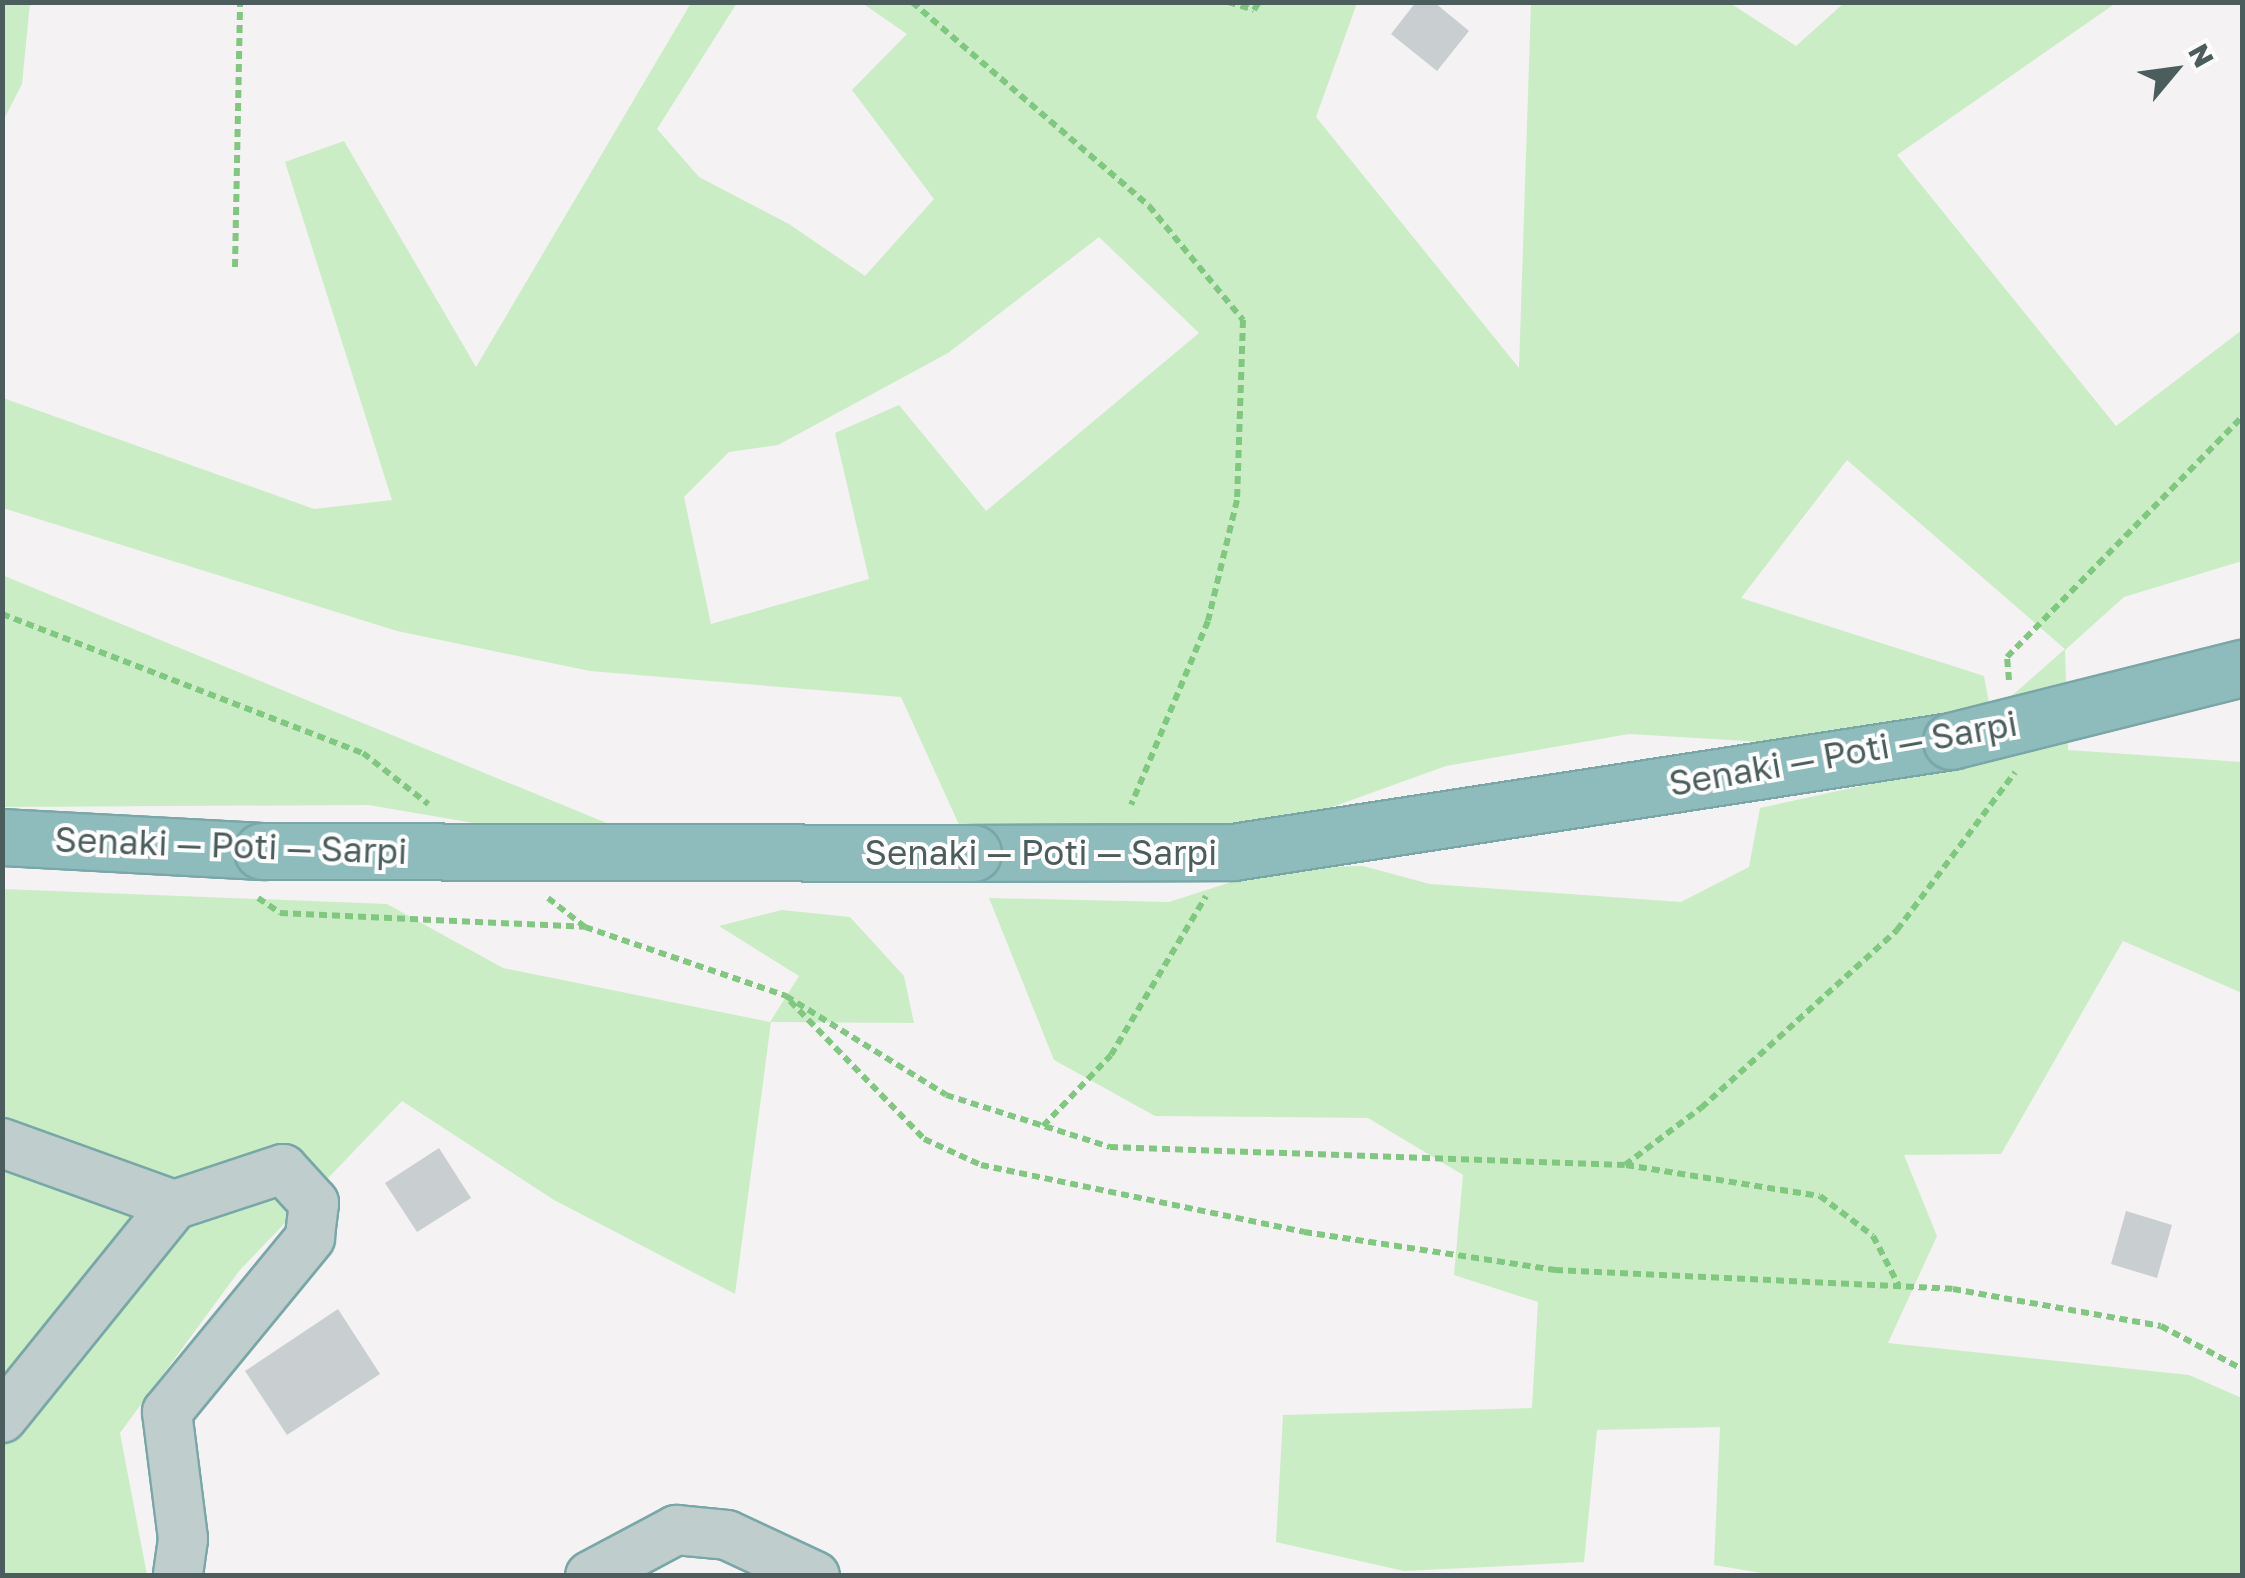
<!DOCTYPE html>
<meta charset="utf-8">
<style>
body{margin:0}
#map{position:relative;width:2245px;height:1578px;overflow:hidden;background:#f4f2f3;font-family:"Golos Text",sans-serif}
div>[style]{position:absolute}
.green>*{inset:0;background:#caedc5}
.building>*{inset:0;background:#c9cfd1}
.path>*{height:6px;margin-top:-3px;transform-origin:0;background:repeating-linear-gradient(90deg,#80c880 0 8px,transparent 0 13px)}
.roads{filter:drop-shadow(2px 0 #79a7a8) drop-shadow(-2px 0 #79a7a8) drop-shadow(0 2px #79a7a8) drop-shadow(0 -2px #79a7a8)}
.minor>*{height:48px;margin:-24px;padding:0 24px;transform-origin:24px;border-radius:24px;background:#bfcdcc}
.highway>*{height:55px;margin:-27.5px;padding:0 27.5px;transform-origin:27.5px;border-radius:27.5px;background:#8ebbbc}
.bridges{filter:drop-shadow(2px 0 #79a7a8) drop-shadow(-2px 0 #79a7a8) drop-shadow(0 2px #79a7a8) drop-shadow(0 -2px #79a7a8)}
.highway-bridge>*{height:55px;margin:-27.5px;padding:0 27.5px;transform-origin:27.5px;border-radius:27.5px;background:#8ebbbc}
span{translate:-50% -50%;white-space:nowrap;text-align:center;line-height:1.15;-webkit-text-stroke:8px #fff;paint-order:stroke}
.street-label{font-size:35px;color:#4b5e5d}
.frame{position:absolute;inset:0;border:5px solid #4b5e5d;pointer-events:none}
.north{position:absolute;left:2125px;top:20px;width:100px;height:100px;-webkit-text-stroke:8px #fff;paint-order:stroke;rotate:61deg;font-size:28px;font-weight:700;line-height:40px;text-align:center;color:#4b5e5d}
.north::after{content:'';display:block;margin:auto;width:35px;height:45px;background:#4b5e5d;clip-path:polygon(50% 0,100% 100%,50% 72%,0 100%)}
</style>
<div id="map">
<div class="green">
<i style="clip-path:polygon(3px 2px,30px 3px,22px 84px,3px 121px)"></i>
<i style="clip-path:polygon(evenodd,691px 3px,737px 3px,657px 129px,699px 177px,789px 224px,865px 276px,934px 199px,852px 90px,907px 34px,862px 3px,1357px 3px,1316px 117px,1519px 368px,1531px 3px,1730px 3px,1796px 46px,1844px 3px,2116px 3px,1897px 155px,2116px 426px,2242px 330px,2242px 561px,2124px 597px,2065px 650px,2068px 750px,2242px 762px,2242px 993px,2123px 941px,2001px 1154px,1904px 1155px,1937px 1236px,1888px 1343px,2189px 1375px,2242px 1398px,2242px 1575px,1779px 1576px,1714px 1565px,1720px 1427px,1597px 1430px,1584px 1562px,1404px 1571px,1276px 1542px,1283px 1415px,1532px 1408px,1538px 1302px,1454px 1275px,1463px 1175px,1368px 1118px,1155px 1116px,1054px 1060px,989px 898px,1169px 902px,1275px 868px,1363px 866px,1430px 884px,1681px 902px,1749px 867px,1760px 808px,1999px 756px,1629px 734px,1446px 766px,1271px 829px,966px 840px,901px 697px,590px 671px,397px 631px,3px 508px,3px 398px,314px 509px,392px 500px,285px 162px,344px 141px,476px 367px,691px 3px,1099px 237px,1199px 333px,986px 511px,899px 405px,835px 433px,869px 579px,711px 624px,684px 497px,729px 452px,778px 445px,948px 353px,1099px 237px,691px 3px,1847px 460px,2065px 649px,1991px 714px,1984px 676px,1741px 598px,1847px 460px)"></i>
<i style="clip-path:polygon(2px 575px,626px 831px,589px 843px,369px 805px,3px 807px)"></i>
<i style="clip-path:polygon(2px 889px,387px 904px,503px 968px,770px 1022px,799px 976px,719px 926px,782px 910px,850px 917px,904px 976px,914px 1023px,771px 1022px,735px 1294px,554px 1200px,402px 1101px,239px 1271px,120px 1433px,147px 1575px,3px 1575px)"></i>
</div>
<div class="building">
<i style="clip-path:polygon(1416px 2px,1434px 2px,1469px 31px,1437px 71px,1391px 34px)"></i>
<i style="clip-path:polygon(439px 1148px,471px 1198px,417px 1232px,385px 1183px)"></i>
<i style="clip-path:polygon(2126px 1211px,2172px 1225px,2157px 1278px,2111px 1264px)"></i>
<i style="clip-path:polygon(338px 1309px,380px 1374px,287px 1435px,245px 1371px)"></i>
</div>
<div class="path">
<i style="left:912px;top:2px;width:313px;rotate:40.7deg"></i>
<i style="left:1149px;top:206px;width:148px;rotate:50.5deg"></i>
<i style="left:1243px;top:320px;width:180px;rotate:91.9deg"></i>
<i style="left:1237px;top:500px;width:124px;rotate:103.5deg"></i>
<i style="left:1208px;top:621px;width:199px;rotate:112.7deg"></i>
<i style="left:1228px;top:2px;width:27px;rotate:17deg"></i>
<i style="left:1254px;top:10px;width:9px;rotate:-58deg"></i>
<i style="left:235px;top:267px;width:265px;rotate:-88.9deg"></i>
<i style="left:2px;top:614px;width:387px;rotate:21.1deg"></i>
<i style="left:363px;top:753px;width:83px;rotate:38.1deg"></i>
<i style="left:2009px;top:680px;width:23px;rotate:-95deg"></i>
<i style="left:2007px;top:657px;width:336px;rotate:-45.6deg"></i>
<i style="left:258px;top:898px;width:27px;rotate:34deg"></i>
<i style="left:280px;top:913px;width:305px;rotate:2.6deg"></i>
<i style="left:585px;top:927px;width:213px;rotate:18.9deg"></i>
<i style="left:786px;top:996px;width:188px;rotate:31.7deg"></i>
<i style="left:946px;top:1095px;width:172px;rotate:17.6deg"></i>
<i style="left:1110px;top:1147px;width:515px;rotate:2deg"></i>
<i style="left:1625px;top:1165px;width:95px;rotate:-36.9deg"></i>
<i style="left:1701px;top:1108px;width:265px;rotate:-42.2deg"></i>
<i style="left:1897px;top:930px;width:197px;rotate:-53.2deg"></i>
<i style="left:548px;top:898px;width:47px;rotate:38.1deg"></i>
<i style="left:790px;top:1001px;width:192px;rotate:45.8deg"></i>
<i style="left:924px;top:1139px;width:63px;rotate:24.5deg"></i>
<i style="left:981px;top:1165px;width:330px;rotate:11.7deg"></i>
<i style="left:1304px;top:1232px;width:254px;rotate:8.6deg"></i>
<i style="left:1555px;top:1270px;width:398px;rotate:2.7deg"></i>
<i style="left:1953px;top:1289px;width:211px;rotate:10.1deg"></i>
<i style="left:2161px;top:1326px;width:92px;rotate:28deg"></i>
<i style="left:1043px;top:1126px;width:98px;rotate:-46.2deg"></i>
<i style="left:1111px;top:1055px;width:185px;rotate:-59.1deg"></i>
<i style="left:1626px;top:1165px;width:196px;rotate:9.1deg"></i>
<i style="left:1820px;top:1196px;width:66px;rotate:37deg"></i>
<i style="left:1873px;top:1236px;width:56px;rotate:62.5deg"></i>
</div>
<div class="roads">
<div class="minor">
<i style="left:2px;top:1143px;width:183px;rotate:19.8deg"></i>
<i style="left:174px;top:1205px;width:115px;rotate:-18.3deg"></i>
<i style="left:283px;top:1169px;width:46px;rotate:47.6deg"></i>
<i style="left:314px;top:1203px;width:35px;rotate:97deg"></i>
<i style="left:310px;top:1238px;width:225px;rotate:129.4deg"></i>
<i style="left:167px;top:1412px;width:128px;rotate:82.8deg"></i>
<i style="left:183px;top:1539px;width:37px;rotate:98deg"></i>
<i style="left:2px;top:1418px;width:274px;rotate:-51.1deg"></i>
<i style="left:590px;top:1576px;width:98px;rotate:-28.1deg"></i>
<i style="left:676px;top:1530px;width:51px;rotate:5.6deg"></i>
<i style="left:727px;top:1535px;width:97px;rotate:25deg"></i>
</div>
<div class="highway">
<i style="left:2px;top:837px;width:260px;rotate:3.1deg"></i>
<i style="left:973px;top:853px;width:260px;rotate:-0.2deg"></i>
<i style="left:1233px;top:852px;width:727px;rotate:-8.79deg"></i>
</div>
</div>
<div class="bridges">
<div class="highway-bridge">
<i style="left:1951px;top:741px;width:300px;rotate:-14.1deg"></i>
<i style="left:262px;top:851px;width:711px;rotate:0.16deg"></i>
</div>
</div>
<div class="street-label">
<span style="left:1843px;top:753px;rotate:-10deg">Senaki — Poti — Sarpi</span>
<span style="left:231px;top:845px;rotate:2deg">Senaki — Poti — Sarpi</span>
<span style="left:1041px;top:852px">Senaki — Poti — Sarpi</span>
</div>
<div class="frame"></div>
<div class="north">N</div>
</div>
